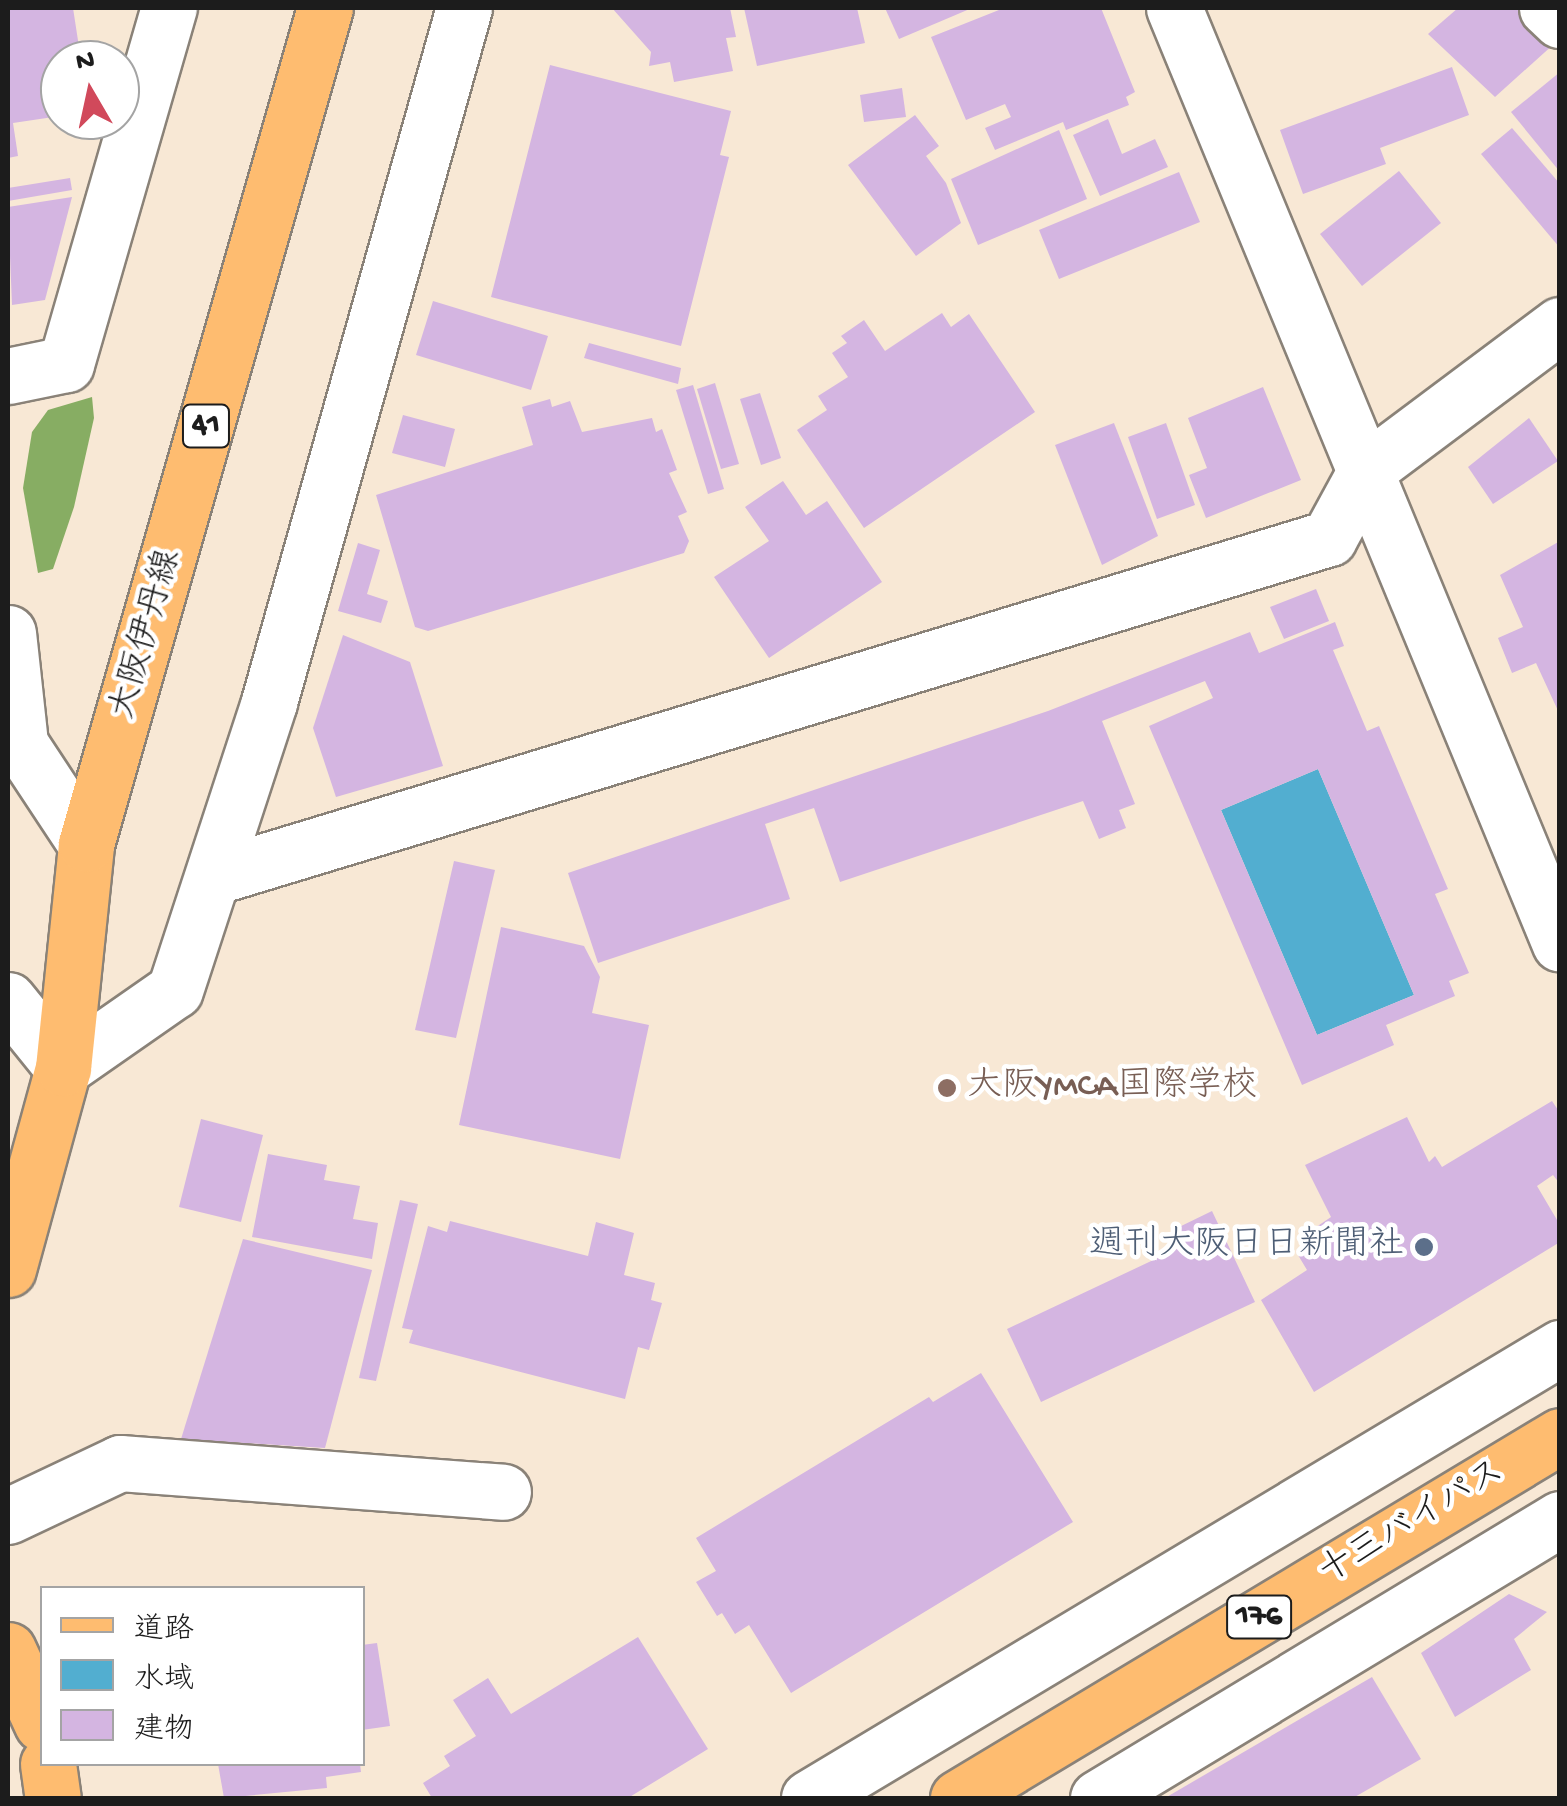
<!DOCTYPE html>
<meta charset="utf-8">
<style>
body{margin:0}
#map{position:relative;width:1567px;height:1806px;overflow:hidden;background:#f8e8d5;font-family:"Gochi Hand","Klee One",sans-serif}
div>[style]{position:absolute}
.forest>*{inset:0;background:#87ad63}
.water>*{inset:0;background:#52aed0}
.building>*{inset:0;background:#d4b5e1}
.roads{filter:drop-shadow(2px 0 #8a8278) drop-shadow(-2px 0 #8a8278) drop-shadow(0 2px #8a8278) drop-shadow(0 -2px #8a8278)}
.minor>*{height:55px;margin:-27.5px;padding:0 27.5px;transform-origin:27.5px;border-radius:27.5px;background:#fff}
.major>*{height:55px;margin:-27.5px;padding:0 27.5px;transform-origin:27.5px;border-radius:27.5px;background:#febc70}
.highway>*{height:55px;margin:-27.5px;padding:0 27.5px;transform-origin:27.5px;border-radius:27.5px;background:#febc70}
.dots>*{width:28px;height:28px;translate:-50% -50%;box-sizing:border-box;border:5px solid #fff;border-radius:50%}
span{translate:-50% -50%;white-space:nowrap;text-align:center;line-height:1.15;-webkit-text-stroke:9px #fff;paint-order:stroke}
.shield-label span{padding:2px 8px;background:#fff;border:2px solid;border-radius:8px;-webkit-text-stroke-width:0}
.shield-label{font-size:32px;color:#1c1c1c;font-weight:700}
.street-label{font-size:35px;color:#1c1c1c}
.education-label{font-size:35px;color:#785e54}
.left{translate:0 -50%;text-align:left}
.service-label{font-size:35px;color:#4e5e75}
.right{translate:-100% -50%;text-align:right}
.frame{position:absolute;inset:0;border:10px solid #1c1c1c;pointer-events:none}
.legend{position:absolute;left:40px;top:1586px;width:325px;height:180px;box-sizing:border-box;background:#fff;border:2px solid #a4a4a4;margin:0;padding:12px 18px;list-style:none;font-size:30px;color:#1c1c1c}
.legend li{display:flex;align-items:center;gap:20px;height:50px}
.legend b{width:50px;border:2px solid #a4a4a4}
.north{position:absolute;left:40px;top:40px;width:100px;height:100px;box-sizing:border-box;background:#fff;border:2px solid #a4a4a4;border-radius:50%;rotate:351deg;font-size:28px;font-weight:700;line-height:40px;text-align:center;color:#1c1c1c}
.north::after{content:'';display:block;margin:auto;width:35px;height:45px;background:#d1495b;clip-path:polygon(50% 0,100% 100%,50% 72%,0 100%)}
</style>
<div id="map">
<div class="forest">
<i style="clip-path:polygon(92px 397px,94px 418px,74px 507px,53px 569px,38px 573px,23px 488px,32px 432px,48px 410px)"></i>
</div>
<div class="water">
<i style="clip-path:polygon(1318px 769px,1414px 995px,1317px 1035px,1221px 810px)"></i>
</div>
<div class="building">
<i style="clip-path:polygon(8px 8px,73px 8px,81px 60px,60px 60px,60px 116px,13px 123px,18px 156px,8px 158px)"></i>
<i style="clip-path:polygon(612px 8px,730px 8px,736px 37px,726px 38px,733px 71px,674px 82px,670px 62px,649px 66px,651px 52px)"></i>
<i style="clip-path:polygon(744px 8px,857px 8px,865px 43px,757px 66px)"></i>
<i style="clip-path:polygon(885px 8px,972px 8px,899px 39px)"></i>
<i style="clip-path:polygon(1004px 8px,1101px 8px,1135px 92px,1126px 97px,1129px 105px,1066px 130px,1063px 122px,995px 150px,985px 128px,1011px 117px,1005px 104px,966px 120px,931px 37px)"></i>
<i style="clip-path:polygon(1458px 8px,1523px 8px,1555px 43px,1495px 97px,1428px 34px)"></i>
<i style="clip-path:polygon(550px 65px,731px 111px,720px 155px,729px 157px,681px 346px,491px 297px)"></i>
<i style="clip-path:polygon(1452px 67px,1469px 115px,1380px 148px,1386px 164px,1303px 194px,1280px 130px)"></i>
<i style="clip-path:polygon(1560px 72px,1560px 172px,1511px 112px)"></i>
<i style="clip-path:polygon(902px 88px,906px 117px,864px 122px,860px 95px)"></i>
<i style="clip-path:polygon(915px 115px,939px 146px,926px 156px,946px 183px,961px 223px,916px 256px,848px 165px)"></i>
<i style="clip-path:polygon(1108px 119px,1122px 154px,1155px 139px,1168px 167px,1100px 196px,1073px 135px)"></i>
<i style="clip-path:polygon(1512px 128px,1560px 184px,1560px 248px,1481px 154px)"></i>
<i style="clip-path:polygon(1059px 130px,1087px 199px,978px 245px,951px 179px)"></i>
<i style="clip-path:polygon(1399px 171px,1441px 223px,1362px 286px,1320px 234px)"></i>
<i style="clip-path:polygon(1179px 172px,1200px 222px,1059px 279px,1039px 230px)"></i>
<i style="clip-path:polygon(70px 178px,72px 190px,8px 201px,8px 188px)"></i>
<i style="clip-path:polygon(72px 197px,45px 300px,12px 305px,8px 207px)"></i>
<i style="clip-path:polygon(433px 301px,548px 336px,531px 390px,416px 355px)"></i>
<i style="clip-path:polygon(942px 313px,951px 327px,969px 314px,1035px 412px,864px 528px,797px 430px,827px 410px,818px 396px,848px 377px,832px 353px,847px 343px,841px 336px,864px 320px,885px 351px)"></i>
<i style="clip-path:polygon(589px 343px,681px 368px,678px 384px,584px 358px)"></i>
<i style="clip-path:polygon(715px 383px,739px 464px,721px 469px,697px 389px)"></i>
<i style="clip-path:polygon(693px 385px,724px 489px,708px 494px,676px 390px)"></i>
<i style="clip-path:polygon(1263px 387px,1301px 480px,1206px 518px,1189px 475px,1207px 468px,1188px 418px)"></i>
<i style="clip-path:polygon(760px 393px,781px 458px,761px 465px,740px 399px)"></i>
<i style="clip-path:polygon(550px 399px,552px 407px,570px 401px,582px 432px,652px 418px,656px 432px,662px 429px,677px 470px,669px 473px,687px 512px,678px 516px,689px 541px,684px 553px,428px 631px,415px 627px,376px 495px,533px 445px,522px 407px)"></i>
<i style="clip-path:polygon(403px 415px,455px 429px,445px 467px,392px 453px)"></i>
<i style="clip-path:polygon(1529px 418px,1558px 461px,1493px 504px,1468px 467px)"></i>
<i style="clip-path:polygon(1114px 423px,1158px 536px,1102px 565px,1055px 445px)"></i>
<i style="clip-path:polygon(1166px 423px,1195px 505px,1157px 519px,1128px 437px)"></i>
<i style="clip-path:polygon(783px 481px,806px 515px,827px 501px,882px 582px,769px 658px,714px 577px,769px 541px,745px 507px)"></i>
<i style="clip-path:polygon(1560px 541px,1560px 715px,1536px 663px,1512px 673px,1498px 638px,1523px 627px,1500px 575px)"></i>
<i style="clip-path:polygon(358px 543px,380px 550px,367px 594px,388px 601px,381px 623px,338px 611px)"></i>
<i style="clip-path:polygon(1316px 589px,1329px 621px,1284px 639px,1270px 607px)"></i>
<i style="clip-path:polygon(evenodd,1335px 622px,1344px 646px,1333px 650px,1367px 731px,1379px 726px,1448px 889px,1435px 894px,1469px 973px,1449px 981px,1455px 996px,1386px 1025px,1394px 1045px,1302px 1085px,1149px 726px,1213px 698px,1205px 681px,1102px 721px,1135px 804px,1119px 810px,1126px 828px,1099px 839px,1083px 801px,840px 882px,814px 808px,765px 824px,790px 899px,598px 963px,568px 873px,1048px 711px,1250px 632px,1259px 653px,1335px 622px,1318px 769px,1414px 995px,1317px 1035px,1221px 810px,1318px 769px)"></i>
<i style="clip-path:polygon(343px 635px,410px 662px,443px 766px,336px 797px,313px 728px)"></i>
<i style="clip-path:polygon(454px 861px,495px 870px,456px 1038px,415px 1030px)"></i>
<i style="clip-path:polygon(501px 927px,584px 946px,600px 977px,592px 1013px,649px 1025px,620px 1159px,459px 1125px)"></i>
<i style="clip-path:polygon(1552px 1101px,1560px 1113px,1560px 1184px,1553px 1175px,1537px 1186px,1560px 1225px,1560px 1242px,1314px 1392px,1261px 1300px,1307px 1270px,1298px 1255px,1309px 1248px,1303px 1236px,1331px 1217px,1305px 1165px,1407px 1117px,1429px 1162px,1435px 1156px,1442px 1167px)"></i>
<i style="clip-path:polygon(201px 1119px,263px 1135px,241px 1222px,179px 1207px)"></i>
<i style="clip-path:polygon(268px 1154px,327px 1165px,324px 1180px,360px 1186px,353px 1219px,378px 1223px,372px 1259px,252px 1237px)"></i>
<i style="clip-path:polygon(400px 1200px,418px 1204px,376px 1381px,359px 1378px)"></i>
<i style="clip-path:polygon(1212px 1211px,1255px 1302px,1041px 1402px,1007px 1329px,1183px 1246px,1175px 1229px)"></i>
<i style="clip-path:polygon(450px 1221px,588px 1256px,596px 1222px,634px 1233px,624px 1275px,655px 1283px,651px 1300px,662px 1303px,649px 1350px,638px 1347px,625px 1399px,409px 1343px,413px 1330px,402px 1328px,428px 1226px,447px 1232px)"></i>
<i style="clip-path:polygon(243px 1239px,372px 1270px,325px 1448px,181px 1439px)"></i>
<i style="clip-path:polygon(981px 1373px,1073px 1522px,791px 1693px,749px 1625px,735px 1634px,722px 1613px,717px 1616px,696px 1582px,716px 1571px,696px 1538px,929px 1397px,933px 1402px)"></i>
<i style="clip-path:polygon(1509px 1594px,1547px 1612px,1514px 1639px,1531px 1670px,1455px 1717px,1421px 1653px)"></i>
<i style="clip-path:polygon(638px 1637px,708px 1749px,628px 1798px,432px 1798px,423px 1783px,450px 1766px,444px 1756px,476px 1736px,453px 1700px,488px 1678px,511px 1714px)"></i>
<i style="clip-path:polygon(377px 1643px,390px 1726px,362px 1730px,362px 1645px)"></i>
<i style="clip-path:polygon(1372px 1677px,1421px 1759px,1353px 1798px,1165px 1798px)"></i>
<i style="clip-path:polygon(218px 1764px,360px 1764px,361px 1772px,326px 1777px,327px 1788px,224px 1798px)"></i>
</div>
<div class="roads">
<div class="minor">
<i style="left:1174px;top:8px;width:1012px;rotate:67.59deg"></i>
<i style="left:1547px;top:8px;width:18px;rotate:43deg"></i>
<i style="left:8px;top:376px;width:59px;rotate:-11.7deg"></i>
<i style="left:66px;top:364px;width:371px;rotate:-73.9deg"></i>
<i style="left:8px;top:633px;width:112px;rotate:83.8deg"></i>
<i style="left:20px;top:744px;width:120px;rotate:56.6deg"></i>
<i style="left:216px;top:876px;width:1163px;rotate:-16.89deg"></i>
<i style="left:1329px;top:538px;width:77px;rotate:-61.4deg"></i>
<i style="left:1366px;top:470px;width:242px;rotate:-36.8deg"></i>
<i style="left:8px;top:1000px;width:87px;rotate:51deg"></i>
<i style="left:63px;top:1068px;width:136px;rotate:-34.9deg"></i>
<i style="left:175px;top:990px;width:303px;rotate:-71.9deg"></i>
<i style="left:269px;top:702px;width:721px;rotate:-74.31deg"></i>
<i style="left:8px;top:1516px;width:124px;rotate:-25.3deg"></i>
<i style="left:120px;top:1463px;width:384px;rotate:4.3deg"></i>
<i style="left:809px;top:1798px;width:876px;rotate:-30.93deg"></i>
<i style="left:1098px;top:1798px;width:540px;rotate:-31.13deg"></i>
</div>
<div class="major">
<i style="left:8px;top:1269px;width:208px;rotate:-74.7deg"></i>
<i style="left:63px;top:1068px;width:225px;rotate:-84.1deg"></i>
<i style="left:86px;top:844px;width:869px;rotate:-74.05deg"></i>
<i style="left:8px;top:1650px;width:81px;rotate:65.3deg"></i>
<i style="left:48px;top:1764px;width:34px;rotate:82deg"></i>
</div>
<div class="highway">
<i style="left:958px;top:1798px;width:702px;rotate:-31.02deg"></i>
</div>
</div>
<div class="dots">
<i style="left:947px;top:1088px;background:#8d6e63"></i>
<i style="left:1424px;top:1247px;background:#5c6f8a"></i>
</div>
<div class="shield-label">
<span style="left:206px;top:426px">41</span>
<span style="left:1259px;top:1617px">176</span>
</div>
<div class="street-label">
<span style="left:148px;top:635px;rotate:-74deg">大阪伊丹線</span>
<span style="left:1413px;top:1524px;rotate:-31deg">十三バイパス</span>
</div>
<div class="education-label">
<span class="left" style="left:967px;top:1088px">大阪YMCA国際学校</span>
</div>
<div class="service-label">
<span class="right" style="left:1404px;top:1247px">週刊大阪日日新聞社</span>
</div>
<div class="frame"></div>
<ul class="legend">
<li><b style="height:12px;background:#febc70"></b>道路</li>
<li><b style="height:28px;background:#52aed0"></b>水域</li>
<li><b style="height:28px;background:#d4b5e1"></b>建物</li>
</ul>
<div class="north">N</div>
</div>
